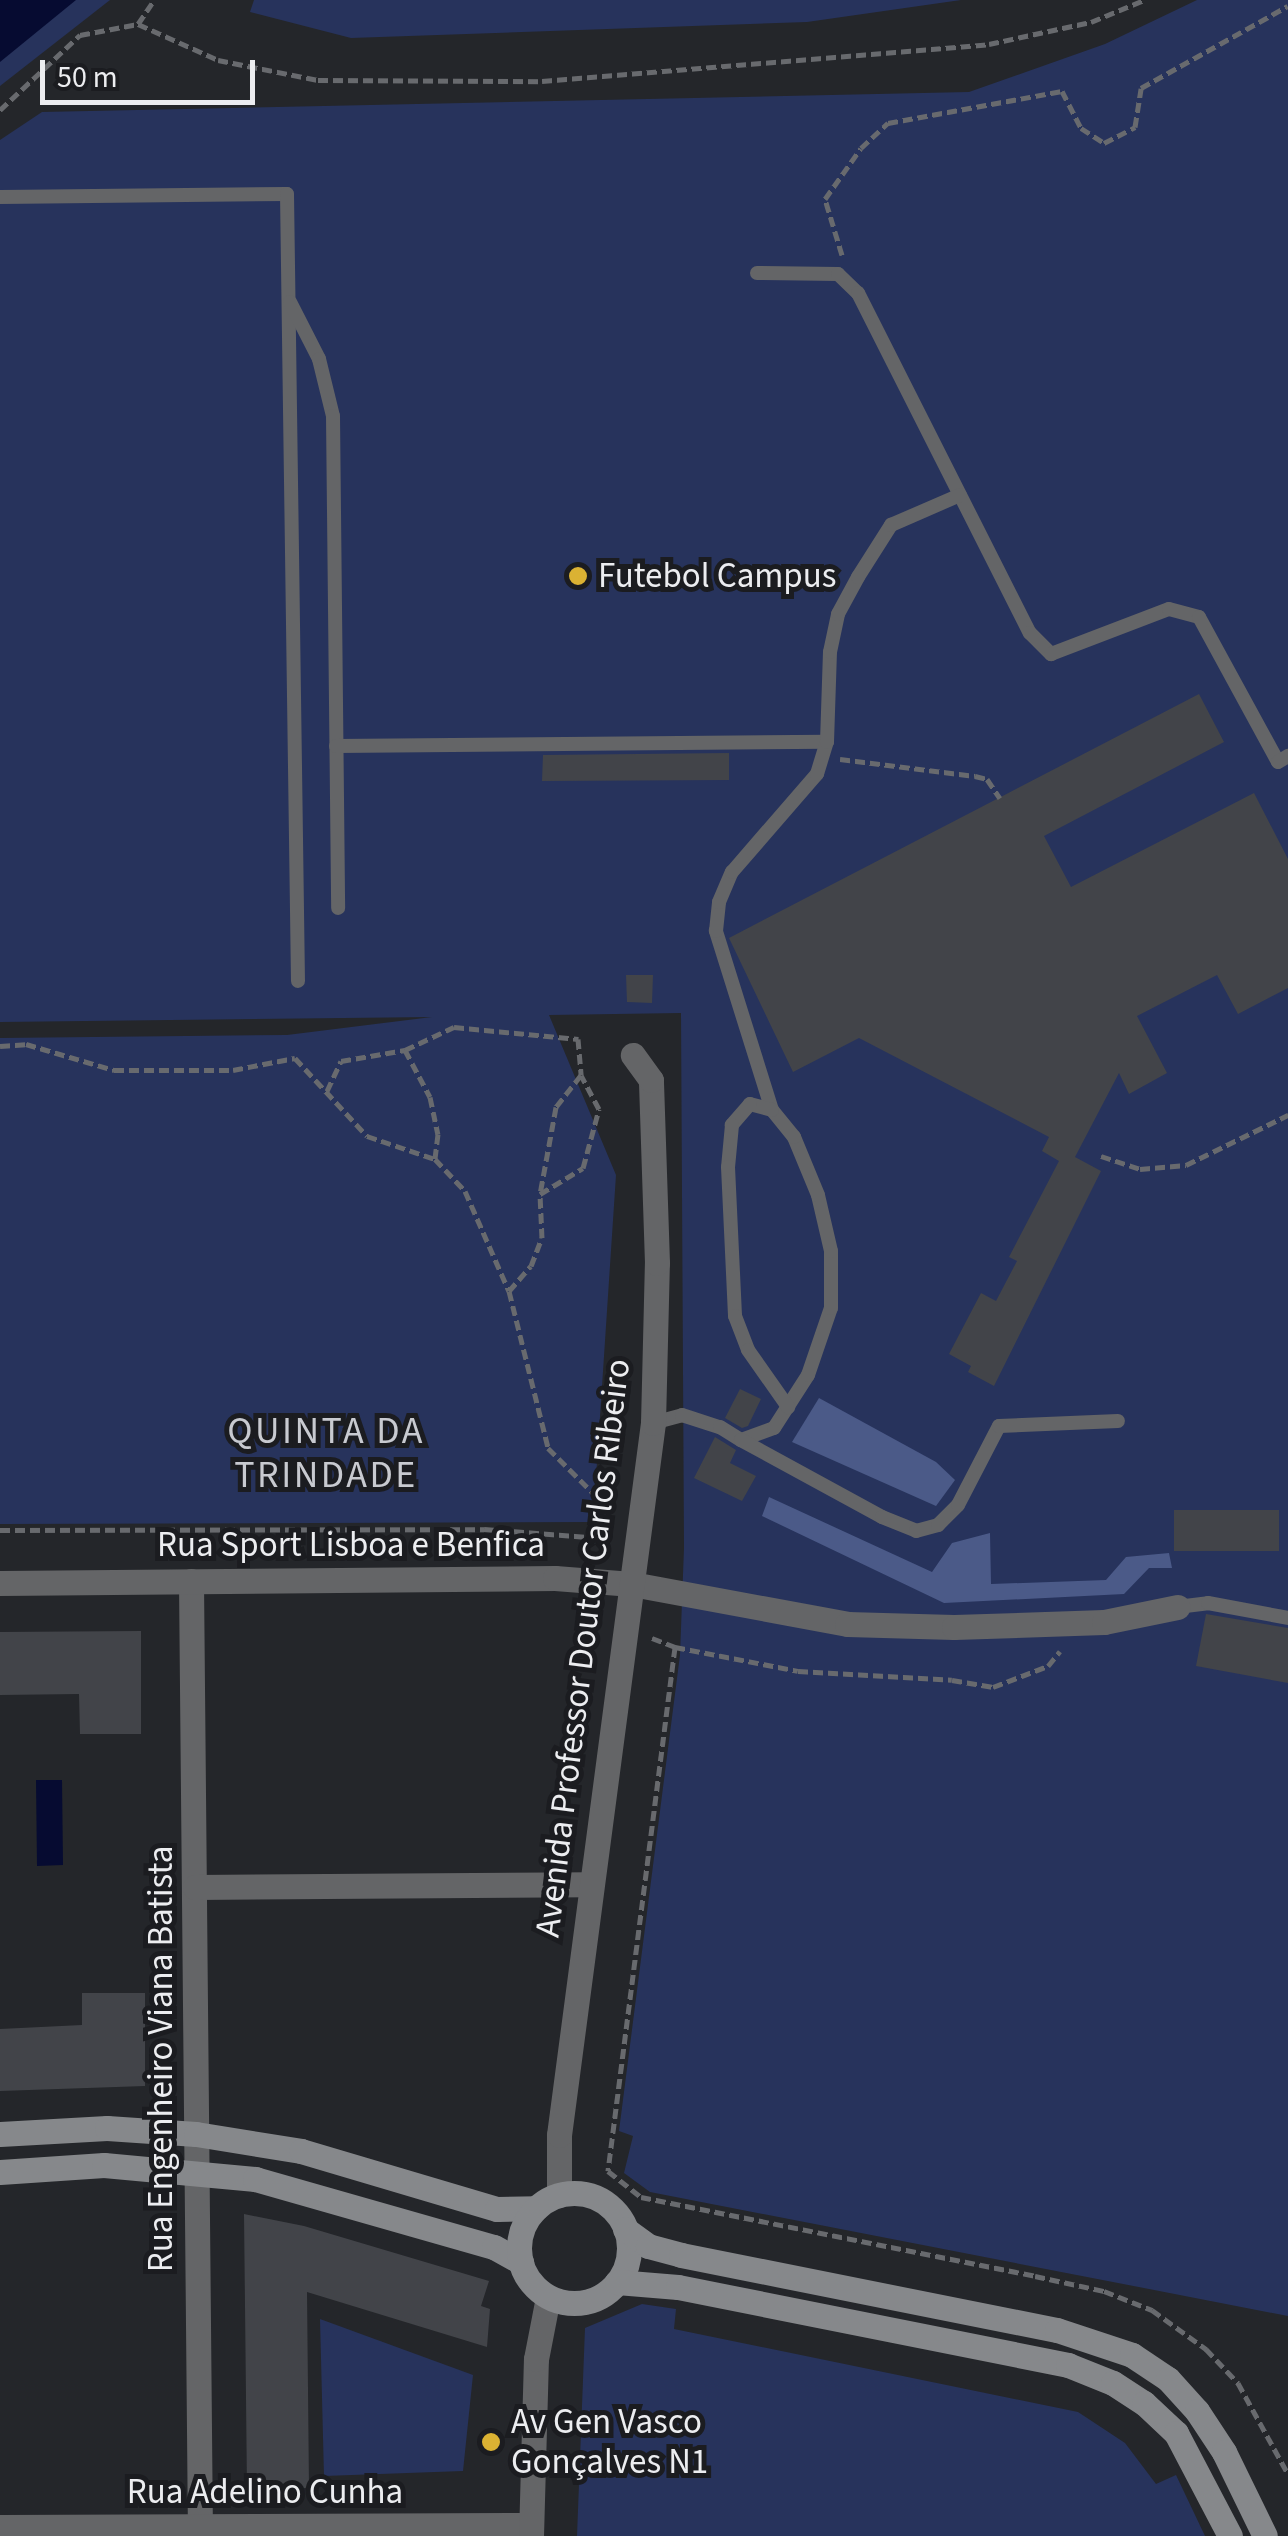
<!DOCTYPE html>
<meta charset="utf-8">
<style>
body{margin:0}
#map{position:relative;width:1288px;height:2536px;overflow:hidden;background:#24262a;font-family:"Source Sans 3",sans-serif}
div>[style]{position:absolute}
.green>*{inset:0;background:#27335c}
.forest>*{inset:0;background:#4b5a88}
.water>*{inset:0;background:#060b31}
.building>*{inset:0;background:#424449}
.path>*{height:5px;margin-top:-2.5px;transform-origin:0;background:repeating-linear-gradient(90deg,#686a6e 0 10px,transparent 0 15px)}
.service>*{height:14px;margin:-7px;padding:0 7px;transform-origin:7px;border-radius:7px;background:#646567}
.minor>*{height:25px;margin:-12.5px;padding:0 12.5px;transform-origin:12.5px;border-radius:12.5px;background:#646567}
.tertiary>*{height:25px;margin:-12.5px;padding:0 12.5px;transform-origin:12.5px;border-radius:12.5px;background:#646567}
.secondary>*{height:25px;margin:-12.5px;padding:0 12.5px;transform-origin:12.5px;border-radius:12.5px;background:#86888b}
.secondary>.ring{margin:-12.5px;padding:0;box-sizing:content-box;background:none;border:25px solid #86888b;border-radius:50%}
.dots>*{width:28px;height:28px;translate:-50% -50%;box-sizing:border-box;border:5px solid #1b1c20;border-radius:50%}
span{translate:-50% -50%;white-space:nowrap;text-align:center;line-height:1.15;-webkit-text-stroke:10px #1b1c20;paint-order:stroke}
.poi-label{font-size:35px;color:#ecedf0}
.left{translate:0 -50%;text-align:left}
.street-label{font-size:35px;color:#ecedf0}
.neighbourhood-label{font-size:38px;color:#c8cad0;letter-spacing:2.5px}
.scale{position:absolute;left:40px;top:60px;width:215px;height:45px;box-sizing:border-box;border:5px solid #ecedf0;border-top:0;padding-left:12px;font-size:30px;line-height:35px;white-space:nowrap;color:#ecedf0;-webkit-text-stroke:8px #1b1c20;paint-order:stroke}
</style>
<div id="map">
<div class="green">
<i style="clip-path:polygon(0 0,110px 0,0 86px)"></i>
<i style="clip-path:polygon(254px 0,961px 0,807px 22px,351px 38px,250px 12px)"></i>
<i style="clip-path:polygon(1197px 0,1288px 0,1288px 2316px,650px 2192px,624px 2173px,633px 2136px,619px 2131px,680px 1655px,684px 1548px,681px 1013px,549px 1015px,616px 1175px,593px 1522px,0 1524px,0 1038px,287px 1035px,432px 1017px,0 1022px,0 140px,42px 112px,969px 92px,1105px 44px)"></i>
<i style="clip-path:polygon(642px 2304px,676px 2309px,674px 2329px,1078px 2412px,1125px 2443px,1156px 2484px,1176px 2475px,1205px 2536px,577px 2536px,585px 2328px)"></i>
<i style="clip-path:polygon(320px 2319px,473px 2375px,463px 2471px,324px 2476px)"></i>
</div>
<div class="forest">
<i style="clip-path:polygon(819px 1398px,936px 1462px,955px 1480px,936px 1506px,792px 1442px)"></i>
<i style="clip-path:polygon(769px 1497px,932px 1572px,952px 1543px,990px 1533px,991px 1584px,1106px 1580px,1126px 1557px,1169px 1553px,1172px 1568px,1149px 1568px,1124px 1594px,944px 1603px,762px 1516px)"></i>
</div>
<div class="water">
<i style="clip-path:polygon(0 0,76px 0,0 62px)"></i>
<i style="clip-path:polygon(36px 1780px,62px 1780px,63px 1865px,37px 1866px)"></i>
</div>
<div class="building">
<i style="clip-path:polygon(1199px 694px,1224px 742px,1044px 836px,1071px 887px,1254px 793px,1288px 859px,1288px 988px,1238px 1014px,1217px 975px,1137px 1016px,1167px 1073px,1129px 1094px,1119px 1073px,1075px 1157px,1101px 1171px,994px 1386px,968px 1372px,971px 1366px,949px 1354px,981px 1293px,996px 1301px,1017px 1261px,1009px 1257px,1059px 1161px,1042px 1151px,1049px 1137px,859px 1038px,793px 1072px,729px 938px)"></i>
<i style="clip-path:polygon(729px 753px,729px 780px,542px 781px,543px 755px)"></i>
<i style="clip-path:polygon(626px 975px,653px 975px,652px 1003px,627px 1002px)"></i>
<i style="clip-path:polygon(740px 1389px,761px 1399px,748px 1426px,742px 1428px,725px 1418px)"></i>
<i style="clip-path:polygon(715px 1437px,736px 1450px,730px 1463px,756px 1476px,742px 1501px,694px 1478px)"></i>
<i style="clip-path:polygon(1174px 1510px,1279px 1510px,1279px 1551px,1174px 1551px)"></i>
<i style="clip-path:polygon(1206px 1614px,1288px 1628px,1288px 1683px,1196px 1666px)"></i>
<i style="clip-path:polygon(141px 1631px,141px 1734px,80px 1734px,79px 1694px,0 1695px,0 1632px)"></i>
<i style="clip-path:polygon(82px 1993px,145px 1993px,145px 2086px,0 2091px,0 2029px,82px 2025px)"></i>
<i style="clip-path:polygon(244px 2214px,304px 2226px,489px 2281px,481px 2306px,490px 2309px,487px 2347px,307px 2292px,309px 2488px,247px 2489px)"></i>
</div>
<div class="path">
<i style="left:138px;top:24px;width:29px;rotate:-56deg"></i>
<i style="left:0;top:110px;width:110px;rotate:-43.2deg"></i>
<i style="left:80px;top:35px;width:59px;rotate:-10.7deg"></i>
<i style="left:138px;top:24px;width:88px;rotate:24.2deg"></i>
<i style="left:218px;top:60px;width:102px;rotate:11.3deg"></i>
<i style="left:318px;top:80px;width:224px;rotate:0.3deg"></i>
<i style="left:542px;top:81px;width:449px;rotate:-4.7deg"></i>
<i style="left:989px;top:44px;width:104px;rotate:-12.2deg"></i>
<i style="left:1091px;top:22px;width:57px;rotate:-22.5deg"></i>
<i style="left:842px;top:255px;width:59px;rotate:-106.9deg"></i>
<i style="left:825px;top:199px;width:62px;rotate:-54.8deg"></i>
<i style="left:861px;top:148px;width:37px;rotate:-43deg"></i>
<i style="left:888px;top:123px;width:177px;rotate:-10.4deg"></i>
<i style="left:1062px;top:91px;width:42px;rotate:62.8deg"></i>
<i style="left:1081px;top:128px;width:27px;rotate:33deg"></i>
<i style="left:1104px;top:143px;width:35px;rotate:-27deg"></i>
<i style="left:1135px;top:127px;width:39px;rotate:-81deg"></i>
<i style="left:1141px;top:88px;width:168px;rotate:-29.2deg"></i>
<i style="left:840px;top:759px;width:136px;rotate:7.2deg"></i>
<i style="left:975px;top:776px;width:12px;rotate:14deg"></i>
<i style="left:987px;top:779px;width:23px;rotate:56deg"></i>
<i style="left:0;top:1046px;width:26px;rotate:-4deg"></i>
<i style="left:26px;top:1044px;width:92px;rotate:16.5deg"></i>
<i style="left:114px;top:1070px;width:119px"></i>
<i style="left:233px;top:1070px;width:63px;rotate:-11deg"></i>
<i style="left:295px;top:1058px;width:106px;rotate:47.3deg"></i>
<i style="left:367px;top:1136px;width:72px;rotate:18.7deg"></i>
<i style="left:435px;top:1159px;width:44px;rotate:46.8deg"></i>
<i style="left:465px;top:1191px;width:109px;rotate:66.3deg"></i>
<i style="left:509px;top:1291px;width:162px;rotate:76deg"></i>
<i style="left:548px;top:1448px;width:68px;rotate:45deg"></i>
<i style="left:596px;top:1496px;width:37px;rotate:68deg"></i>
<i style="left:405px;top:1050px;width:54px;rotate:-25.1deg"></i>
<i style="left:454px;top:1027px;width:125px;rotate:5.5deg"></i>
<i style="left:578px;top:1039px;width:36px;rotate:85deg"></i>
<i style="left:327px;top:1091px;width:33px;rotate:-65deg"></i>
<i style="left:341px;top:1061px;width:65px;rotate:-9.8deg"></i>
<i style="left:405px;top:1050px;width:53px;rotate:62deg"></i>
<i style="left:430px;top:1097px;width:38px;rotate:78deg"></i>
<i style="left:438px;top:1134px;width:25px;rotate:97deg"></i>
<i style="left:1101px;top:1156px;width:41px;rotate:18.4deg"></i>
<i style="left:1140px;top:1169px;width:46px;rotate:-5deg"></i>
<i style="left:1186px;top:1165px;width:114px;rotate:-26.1deg"></i>
<i style="left:509px;top:1291px;width:33px;rotate:-49deg"></i>
<i style="left:531px;top:1266px;width:30px;rotate:-69deg"></i>
<i style="left:542px;top:1238px;width:44px;rotate:-92.6deg"></i>
<i style="left:540px;top:1194px;width:50px;rotate:-31.2deg"></i>
<i style="left:583px;top:1168px;width:61px;rotate:-74.8deg"></i>
<i style="left:599px;top:1109px;width:38px;rotate:-118deg"></i>
<i style="left:581px;top:1075px;width:41px;rotate:128deg"></i>
<i style="left:556px;top:1107px;width:88px;rotate:100.4deg"></i>
<i style="left:0;top:1530px;width:484px;rotate:-0.1deg"></i>
<i style="left:484px;top:1529px;width:104px;rotate:4.4deg"></i>
<i style="left:588px;top:1537px;width:18px;rotate:93deg"></i>
<i style="left:652px;top:1638px;width:25px;rotate:21deg"></i>
<i style="left:675px;top:1647px;width:125px;rotate:11deg"></i>
<i style="left:798px;top:1671px;width:154px;rotate:3.3deg"></i>
<i style="left:952px;top:1680px;width:42px;rotate:9.7deg"></i>
<i style="left:993px;top:1687px;width:59px;rotate:-20.9deg"></i>
<i style="left:1048px;top:1666px;width:19px;rotate:-51deg"></i>
<i style="left:675px;top:1647px;width:528px;rotate:97.29deg"></i>
<i style="left:608px;top:2171px;width:42px;rotate:38.2deg"></i>
<i style="left:641px;top:2197px;width:402px;rotate:11.3deg"></i>
<i style="left:1035px;top:2276px;width:71px;rotate:12.3deg"></i>
<i style="left:1104px;top:2291px;width:52px;rotate:21.6deg"></i>
<i style="left:1152px;top:2310px;width:67px;rotate:35.8deg"></i>
<i style="left:1206px;top:2349px;width:47px;rotate:46.7deg"></i>
<i style="left:1238px;top:2383px;width:104px;rotate:61.2deg"></i>
</div>
<div class="service">
<i style="left:0;top:197px;width:287px;rotate:-0.6deg"></i>
<i style="left:287px;top:194px;width:787px;rotate:89.2deg"></i>
<i style="left:757px;top:273px;width:81px;rotate:0.7deg"></i>
<i style="left:838px;top:274px;width:28px;rotate:44deg"></i>
<i style="left:858px;top:293px;width:381px;rotate:63.2deg"></i>
<i style="left:1030px;top:633px;width:30px;rotate:45deg"></i>
<i style="left:1051px;top:654px;width:126px;rotate:-20.9deg"></i>
<i style="left:1169px;top:609px;width:31px;rotate:15deg"></i>
<i style="left:1199px;top:617px;width:165px;rotate:61.4deg"></i>
<i style="left:1278px;top:762px;width:12px;rotate:-31deg"></i>
<i style="left:290px;top:302px;width:64px;rotate:63deg"></i>
<i style="left:319px;top:359px;width:59px;rotate:76.2deg"></i>
<i style="left:333px;top:416px;width:492px;rotate:89.4deg"></i>
<i style="left:336px;top:746px;width:491px;rotate:-0.5deg"></i>
<i style="left:772px;top:1110px;width:188px;rotate:-107.4deg"></i>
<i style="left:716px;top:931px;width:29px;rotate:-84deg"></i>
<i style="left:719px;top:902px;width:33px;rotate:-67deg"></i>
<i style="left:732px;top:872px;width:130px;rotate:-49.1deg"></i>
<i style="left:817px;top:774px;width:34px;rotate:-73deg"></i>
<i style="left:827px;top:742px;width:90px;rotate:-88.1deg"></i>
<i style="left:830px;top:652px;width:39px;rotate:-78deg"></i>
<i style="left:838px;top:614px;width:42px;rotate:-61.6deg"></i>
<i style="left:858px;top:577px;width:62px;rotate:-57.6deg"></i>
<i style="left:891px;top:525px;width:75px;rotate:-23.5deg"></i>
<i style="left:653px;top:1423px;width:30px;rotate:-15deg"></i>
<i style="left:682px;top:1415px;width:40px;rotate:18deg"></i>
<i style="left:720px;top:1427px;width:25px;rotate:32deg"></i>
<i style="left:741px;top:1440px;width:35px;rotate:-20deg"></i>
<i style="left:774px;top:1428px;width:63px;rotate:-57.3deg"></i>
<i style="left:808px;top:1375px;width:71px;rotate:-71.1deg"></i>
<i style="left:831px;top:1308px;width:57px;rotate:-90deg"></i>
<i style="left:831px;top:1251px;width:57px;rotate:-103.1deg"></i>
<i style="left:818px;top:1195px;width:63px;rotate:-112.5deg"></i>
<i style="left:794px;top:1137px;width:35px;rotate:-129deg"></i>
<i style="left:772px;top:1110px;width:23px;rotate:-165deg"></i>
<i style="left:750px;top:1104px;width:28px;rotate:131deg"></i>
<i style="left:732px;top:1125px;width:42px;rotate:95.4deg"></i>
<i style="left:728px;top:1167px;width:149px;rotate:87.3deg"></i>
<i style="left:735px;top:1316px;width:36px;rotate:69deg"></i>
<i style="left:748px;top:1350px;width:70px;rotate:54.9deg"></i>
<i style="left:741px;top:1440px;width:161px;rotate:28.6deg"></i>
<i style="left:882px;top:1517px;width:37px;rotate:22deg"></i>
<i style="left:916px;top:1531px;width:23px;rotate:-15deg"></i>
<i style="left:938px;top:1525px;width:28px;rotate:-45deg"></i>
<i style="left:958px;top:1505px;width:89px;rotate:-62.6deg"></i>
<i style="left:999px;top:1426px;width:119px;rotate:-2.4deg"></i>
<i style="left:1177px;top:1607px;width:31px;rotate:-7deg"></i>
<i style="left:1208px;top:1603px;width:81px;rotate:10.6deg"></i>
</div>
<div class="minor">
<i style="left:191px;top:1581px;width:955px;rotate:89.46deg"></i>
<i style="left:0;top:1583px;width:555px;rotate:-0.52deg"></i>
<i style="left:555px;top:1578px;width:77px;rotate:4.5deg"></i>
<i style="left:632px;top:1584px;width:219px;rotate:10.5deg"></i>
<i style="left:847px;top:1624px;width:107px;rotate:1.6deg"></i>
<i style="left:954px;top:1627px;width:150px;rotate:-1.9deg"></i>
<i style="left:1104px;top:1622px;width:75px;rotate:-11.6deg"></i>
<i style="left:195px;top:1887px;width:395px;rotate:-0.4deg"></i>
<i style="left:559px;top:2195px;width:60px;rotate:-90deg"></i>
<i style="left:559px;top:2135px;width:718px;rotate:-82.48deg"></i>
<i style="left:653px;top:1423px;width:160px;rotate:-88.6deg"></i>
<i style="left:657px;top:1263px;width:183px;rotate:-91.9deg"></i>
<i style="left:651px;top:1080px;width:31px;rotate:-126deg"></i>
<i style="left:0;top:2527px;width:531px;rotate:-0.22deg"></i>
</div>
<div class="tertiary">
<i style="left:531px;top:2536px;width:177px;rotate:-88.4deg"></i>
<i style="left:536px;top:2359px;width:63px;rotate:-79deg"></i>
</div>
<div class="secondary">
<i style="left:0;top:2134px;width:107px;rotate:-3.2deg"></i>
<i style="left:107px;top:2128px;width:89px;rotate:3.9deg"></i>
<i style="left:196px;top:2134px;width:106px;rotate:9.2deg"></i>
<i style="left:301px;top:2151px;width:204px;rotate:16.5deg"></i>
<i style="left:497px;top:2209px;width:39px;rotate:-1deg"></i>
<i style="left:0;top:2172px;width:104px;rotate:-3.9deg"></i>
<i style="left:104px;top:2165px;width:152px;rotate:5.3deg"></i>
<i style="left:255px;top:2179px;width:248px;rotate:15.9deg"></i>
<i style="left:494px;top:2247px;width:31px;rotate:29deg"></i>
<i class="ring" style="left:519px;top:2193px;width:85px;height:85px"></i>
<i style="left:625px;top:2229px;width:29px;rotate:36deg"></i>
<i style="left:648px;top:2246px;width:34px;rotate:15deg"></i>
<i style="left:681px;top:2255px;width:383px;rotate:11.3deg"></i>
<i style="left:1057px;top:2330px;width:79px;rotate:18.4deg"></i>
<i style="left:1132px;top:2355px;width:43px;rotate:33.7deg"></i>
<i style="left:1168px;top:2379px;width:43px;rotate:47.8deg"></i>
<i style="left:1197px;top:2411px;width:49px;rotate:56.6deg"></i>
<i style="left:1224px;top:2452px;width:93px;rotate:64deg"></i>
<i style="left:617px;top:2282px;width:61px;rotate:4.7deg"></i>
<i style="left:678px;top:2287px;width:398px;rotate:11.3deg"></i>
<i style="left:1068px;top:2365px;width:48px;rotate:21.8deg"></i>
<i style="left:1113px;top:2383px;width:37px;rotate:33deg"></i>
<i style="left:1144px;top:2403px;width:44px;rotate:43.2deg"></i>
<i style="left:1176px;top:2433px;width:116px;rotate:62.3deg"></i>
</div>
<div class="dots">
<i style="left:578px;top:576px;background:#dbb233"></i>
<i style="left:491px;top:2442px;background:#dbb233"></i>
</div>
<div class="poi-label">
<span class="left" style="left:598px;top:576px">Futebol Campus</span>
<span class="left" style="left:511px;top:2442px">Av Gen Vasco<br>Gonçalves N1</span>
</div>
<div class="street-label">
<span style="left:351px;top:1545px">Rua Sport Lisboa e Benfica</span>
<span style="left:583px;top:1648px;rotate:-83deg">Avenida Professor Doutor Carlos Ribeiro</span>
<span style="left:161px;top:2059px;rotate:-90deg">Rua Engenheiro Viana Batista</span>
<span style="left:265px;top:2492px">Rua Adelino Cunha</span>
</div>
<div class="neighbourhood-label">
<span style="left:326px;top:1454px">QUINTA DA<br>TRINDADE</span>
</div>
<div class="scale">50 m</div>
</div>
